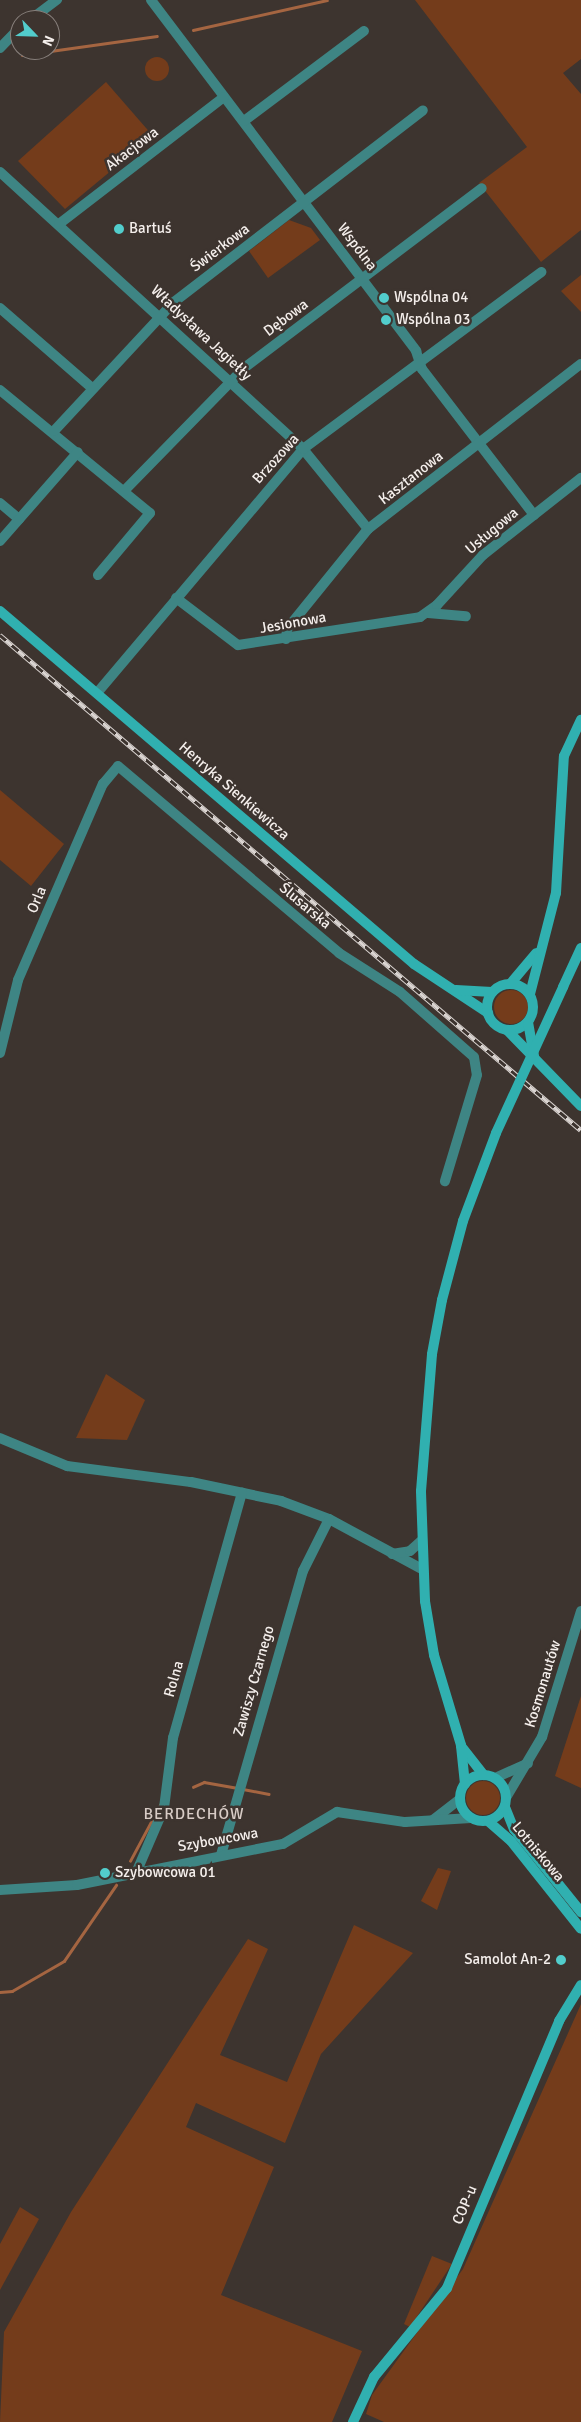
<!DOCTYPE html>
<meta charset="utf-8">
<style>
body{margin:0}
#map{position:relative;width:581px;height:2422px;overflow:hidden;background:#3d342f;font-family:Signika,sans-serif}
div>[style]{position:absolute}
.green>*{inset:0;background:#743c1b}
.round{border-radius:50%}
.stream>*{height:2.5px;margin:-1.25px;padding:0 1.25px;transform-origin:1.25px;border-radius:1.25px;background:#a56541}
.minor>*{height:10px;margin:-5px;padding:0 5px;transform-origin:5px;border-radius:5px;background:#3e8584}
.tertiary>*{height:10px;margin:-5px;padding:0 5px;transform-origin:5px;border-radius:5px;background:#3e8584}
.secondary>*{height:10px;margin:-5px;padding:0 5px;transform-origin:5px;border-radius:5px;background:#30b0b0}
.secondary>.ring{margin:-5px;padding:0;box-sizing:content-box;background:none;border:10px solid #30b0b0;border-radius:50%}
.rail>*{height:4.5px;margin-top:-2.25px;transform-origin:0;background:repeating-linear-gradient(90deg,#3d342f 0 8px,#dbd5d2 0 16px);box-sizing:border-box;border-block:1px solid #dbd5d2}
.secondary-bridge>*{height:10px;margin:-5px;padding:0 5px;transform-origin:5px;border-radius:5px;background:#30b0b0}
.dots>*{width:14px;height:14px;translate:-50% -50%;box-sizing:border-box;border:2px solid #3d342f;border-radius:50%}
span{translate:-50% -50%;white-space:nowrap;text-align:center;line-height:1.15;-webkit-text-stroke:5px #3d342f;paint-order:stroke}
.street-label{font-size:15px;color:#f5efec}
.poi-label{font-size:15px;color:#f5efec}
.left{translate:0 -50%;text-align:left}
.right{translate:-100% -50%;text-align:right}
.neighbourhood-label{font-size:16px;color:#d8ccc6;letter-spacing:1px}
.north{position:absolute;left:10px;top:10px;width:50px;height:50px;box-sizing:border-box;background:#3d342f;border:1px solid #877f7b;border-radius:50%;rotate:114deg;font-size:14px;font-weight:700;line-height:20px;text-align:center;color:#f5efec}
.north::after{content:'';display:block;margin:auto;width:18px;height:22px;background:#52cdcc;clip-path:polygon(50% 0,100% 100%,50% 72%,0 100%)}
</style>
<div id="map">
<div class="green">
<i style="clip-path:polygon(415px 0,581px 0,581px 59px,563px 73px,581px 94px,581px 230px,541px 262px,479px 183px,527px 147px)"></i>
<i class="round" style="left:145px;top:57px;width:24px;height:24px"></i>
<i style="clip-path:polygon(106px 82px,153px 136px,65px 209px,18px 161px)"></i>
<i style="clip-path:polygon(289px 220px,311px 228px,320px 240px,268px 278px,249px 251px)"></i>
<i style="clip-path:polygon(581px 275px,581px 312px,561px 291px)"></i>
<i style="clip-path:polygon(0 790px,64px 844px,31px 886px,0 860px)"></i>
<i class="round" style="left:494px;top:990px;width:34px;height:34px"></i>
<i style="clip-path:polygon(106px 1374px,145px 1400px,127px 1440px,76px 1438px)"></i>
<i style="clip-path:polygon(581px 1696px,581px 1788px,555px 1776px)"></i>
<i class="round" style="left:466px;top:1781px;width:34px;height:34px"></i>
<i style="clip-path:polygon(438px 1868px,451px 1871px,437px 1910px,421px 1901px)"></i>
<i style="clip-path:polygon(354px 1925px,413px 1953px,321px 2054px,285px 2143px,196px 2103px,186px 2127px,274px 2167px,221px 2295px,362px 2351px,332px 2422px,0 2422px,4px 2332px,71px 2212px,248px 1939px,268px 1949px,220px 2055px,287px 2082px)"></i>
<i style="clip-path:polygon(581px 2004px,581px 2422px,384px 2422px,366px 2414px,372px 2395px,463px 2269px)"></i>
<i style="clip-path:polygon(20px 2207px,39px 2219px,0 2290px,0 2244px)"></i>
<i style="clip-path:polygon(432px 2256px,452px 2264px,410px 2327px,404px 2324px)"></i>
</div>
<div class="stream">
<i style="left:193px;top:30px;width:137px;rotate:-12.6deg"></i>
<i style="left:22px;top:55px;width:136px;rotate:-8deg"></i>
<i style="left:193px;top:1787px;width:12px;rotate:-24deg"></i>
<i style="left:204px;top:1782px;width:34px;rotate:10deg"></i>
<i style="left:243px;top:1789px;width:26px;rotate:11deg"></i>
<i style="left:130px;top:1861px;width:64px;rotate:-61.8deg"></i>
<i style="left:0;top:1992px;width:12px;rotate:-5deg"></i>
<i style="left:12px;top:1991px;width:60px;rotate:-30deg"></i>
<i style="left:64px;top:1961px;width:92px;rotate:-55.6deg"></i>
</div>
<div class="minor">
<i style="left:151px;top:0;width:440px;rotate:52.9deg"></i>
<i style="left:416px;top:351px;width:19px;rotate:72deg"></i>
<i style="left:422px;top:369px;width:184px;rotate:52.5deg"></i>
<i style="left:30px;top:20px;width:34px;rotate:-37deg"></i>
<i style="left:0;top:48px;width:29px;rotate:-46deg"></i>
<i style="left:244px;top:121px;width:150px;rotate:-36.9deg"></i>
<i style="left:0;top:172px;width:411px;rotate:42.4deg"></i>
<i style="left:303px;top:449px;width:103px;rotate:50.9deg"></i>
<i style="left:59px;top:224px;width:208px;rotate:-37.6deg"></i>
<i style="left:0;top:308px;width:121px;rotate:41deg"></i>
<i style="left:0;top:390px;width:194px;rotate:39.4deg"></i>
<i style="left:150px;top:513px;width:81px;rotate:130deg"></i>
<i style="left:54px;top:431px;width:176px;rotate:-47.1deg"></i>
<i style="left:174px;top:302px;width:314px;rotate:-37.6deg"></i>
<i style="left:124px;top:491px;width:172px;rotate:-45.7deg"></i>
<i style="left:244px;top:368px;width:298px;rotate:-37.1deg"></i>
<i style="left:0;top:503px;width:25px;rotate:40deg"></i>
<i style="left:0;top:541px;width:118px;rotate:-48.8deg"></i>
<i style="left:176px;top:598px;width:78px;rotate:37.2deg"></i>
<i style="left:238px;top:645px;width:184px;rotate:-8.7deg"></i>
<i style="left:420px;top:617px;width:21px;rotate:-35deg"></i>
<i style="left:437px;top:605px;width:68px;rotate:-47.4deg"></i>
<i style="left:483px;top:555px;width:125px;rotate:-38.2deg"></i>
<i style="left:428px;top:613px;width:38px;rotate:5deg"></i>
<i style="left:286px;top:639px;width:10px;rotate:-84deg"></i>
<i style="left:287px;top:629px;width:129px;rotate:-51deg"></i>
<i style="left:368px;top:529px;width:269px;rotate:-37.8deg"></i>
<i style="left:97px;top:693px;width:319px;rotate:-49.8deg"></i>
<i style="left:303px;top:449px;width:297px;rotate:-36.6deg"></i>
<i style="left:0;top:1053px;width:75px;rotate:-76.1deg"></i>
<i style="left:18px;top:980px;width:214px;rotate:-66.6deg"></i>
<i style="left:103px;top:784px;width:23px;rotate:-50deg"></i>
<i style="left:118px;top:766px;width:289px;rotate:40.2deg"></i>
<i style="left:339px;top:953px;width:72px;rotate:32.6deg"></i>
<i style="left:400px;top:992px;width:98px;rotate:41.3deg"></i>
<i style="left:474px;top:1057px;width:18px;rotate:81deg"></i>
<i style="left:477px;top:1075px;width:111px;rotate:106.8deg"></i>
<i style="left:0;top:1438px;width:73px;rotate:22.7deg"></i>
<i style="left:67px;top:1466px;width:125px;rotate:7.4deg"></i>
<i style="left:191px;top:1482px;width:92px;rotate:11.9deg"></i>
<i style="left:281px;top:1501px;width:51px;rotate:20.6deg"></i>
<i style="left:329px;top:1519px;width:106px;rotate:28.3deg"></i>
<i style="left:392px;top:1554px;width:18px;rotate:-9deg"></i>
<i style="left:410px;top:1551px;width:15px;rotate:-42deg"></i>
<i style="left:495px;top:1778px;width:36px;rotate:-24deg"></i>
<i style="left:507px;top:1796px;width:69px;rotate:-59.3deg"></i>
<i style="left:542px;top:1737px;width:132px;rotate:-72.8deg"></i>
<i style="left:221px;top:1855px;width:296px;rotate:-73.9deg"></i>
<i style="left:303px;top:1571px;width:58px;rotate:-63.4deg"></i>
<i style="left:136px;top:1873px;width:71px;rotate:-66.7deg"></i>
<i style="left:164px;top:1808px;width:71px;rotate:-82.7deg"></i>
<i style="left:173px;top:1738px;width:255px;rotate:-74.3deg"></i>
</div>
<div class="tertiary">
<i style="left:433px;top:1820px;width:34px;rotate:-38deg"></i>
<i style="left:0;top:1890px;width:77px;rotate:-3.7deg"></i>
<i style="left:77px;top:1885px;width:210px;rotate:-11.3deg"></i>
<i style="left:283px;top:1844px;width:63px;rotate:-30.7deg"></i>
<i style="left:337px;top:1812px;width:69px;rotate:8.4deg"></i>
<i style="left:405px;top:1822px;width:66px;rotate:-3.5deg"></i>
</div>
<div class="secondary">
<i style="left:0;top:611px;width:544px;rotate:40.45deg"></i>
<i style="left:414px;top:964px;width:89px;rotate:33.5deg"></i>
<i style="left:511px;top:983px;width:39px;rotate:-50deg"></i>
<i class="ring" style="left:487px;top:984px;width:36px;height:36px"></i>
<i style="left:563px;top:987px;width:43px;rotate:-65.2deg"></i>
<i style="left:456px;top:990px;width:36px;rotate:3deg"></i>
<i style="left:530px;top:994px;width:104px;rotate:-75.6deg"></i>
<i style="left:556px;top:893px;width:137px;rotate:-86.7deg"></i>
<i style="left:564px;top:756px;width:40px;rotate:-65deg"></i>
<i style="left:528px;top:1022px;width:36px;rotate:80deg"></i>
<i style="left:507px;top:1030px;width:106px;rotate:45.8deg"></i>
<i style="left:461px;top:1746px;width:37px;rotate:52deg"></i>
<i class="ring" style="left:460px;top:1775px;width:36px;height:36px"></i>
<i style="left:465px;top:1784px;width:39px;rotate:-96deg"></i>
<i style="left:461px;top:1745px;width:94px;rotate:-106.7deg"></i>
<i style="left:434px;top:1655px;width:55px;rotate:-99.5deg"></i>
<i style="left:425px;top:1601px;width:110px;rotate:-92.1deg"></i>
<i style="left:421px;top:1491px;width:137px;rotate:-85.4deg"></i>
<i style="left:432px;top:1354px;width:55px;rotate:-79.5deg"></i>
<i style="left:442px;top:1300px;width:82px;rotate:-75.1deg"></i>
<i style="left:463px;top:1221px;width:94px;rotate:-69.4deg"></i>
<i style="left:505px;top:1807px;width:24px;rotate:68deg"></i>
<i style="left:514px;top:1829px;width:107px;rotate:51.1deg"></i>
<i style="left:488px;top:1821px;width:30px;rotate:41deg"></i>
<i style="left:511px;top:1841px;width:112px;rotate:51.5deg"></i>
<i style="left:353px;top:2422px;width:50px;rotate:-65deg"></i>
<i style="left:374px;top:2377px;width:115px;rotate:-50.6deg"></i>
<i style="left:447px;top:2288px;width:290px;rotate:-67.2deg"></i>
<i style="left:559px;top:2021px;width:42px;rotate:-58.6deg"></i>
</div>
<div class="rail">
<i style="left:0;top:635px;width:763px;rotate:40.43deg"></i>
</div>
<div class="secondary-bridge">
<i style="left:496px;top:1133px;width:161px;rotate:-65.3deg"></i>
</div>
<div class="dots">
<i style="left:119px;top:229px;background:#52cdcc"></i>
<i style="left:384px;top:298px;background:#52cdcc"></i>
<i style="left:386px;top:320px;background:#52cdcc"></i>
<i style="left:105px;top:1873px;background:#52cdcc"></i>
<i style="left:561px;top:1960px;background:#52cdcc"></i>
</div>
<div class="street-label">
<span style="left:132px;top:149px;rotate:-37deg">Akacjowa</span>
<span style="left:357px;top:247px;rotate:53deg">Wspólna</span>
<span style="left:220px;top:248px;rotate:-37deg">Świerkowa</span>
<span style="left:286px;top:318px;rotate:-37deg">Dębowa</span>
<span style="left:201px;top:333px;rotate:43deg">Władysława Jagiełły</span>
<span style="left:276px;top:459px;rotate:-48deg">Brzozowa</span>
<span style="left:411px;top:478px;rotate:-38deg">Kasztanowa</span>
<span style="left:492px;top:531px;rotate:-40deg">Usługowa</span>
<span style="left:293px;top:623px;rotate:-10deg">Jesionowa</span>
<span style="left:234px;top:791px;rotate:41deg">Henryka Sienkiewicza</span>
<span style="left:37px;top:900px;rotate:-67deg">Orla</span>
<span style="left:305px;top:906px;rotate:40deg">Ślusarska</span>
<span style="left:174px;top:1679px;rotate:-74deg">Rolna</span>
<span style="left:254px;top:1681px;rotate:-74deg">Zawiszy Czarnego</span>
<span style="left:543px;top:1684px;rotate:-73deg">Kosmonautów</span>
<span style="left:218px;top:1840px;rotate:-10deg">Szybowcowa</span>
<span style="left:538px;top:1852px;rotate:50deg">Lotniskowa</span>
<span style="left:465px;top:2205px;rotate:-67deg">COP-u</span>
</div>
<div class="poi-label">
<span class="left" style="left:129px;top:229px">Bartuś</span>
<span class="left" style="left:394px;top:298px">Wspólna 04</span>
<span class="left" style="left:396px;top:320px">Wspólna 03</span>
<span class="left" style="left:115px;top:1873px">Szybowcowa 01</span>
<span class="right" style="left:551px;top:1960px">Samolot An-2</span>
</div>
<div class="neighbourhood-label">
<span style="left:194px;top:1814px">BERDECHÓW</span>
</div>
<div class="north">N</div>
</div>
